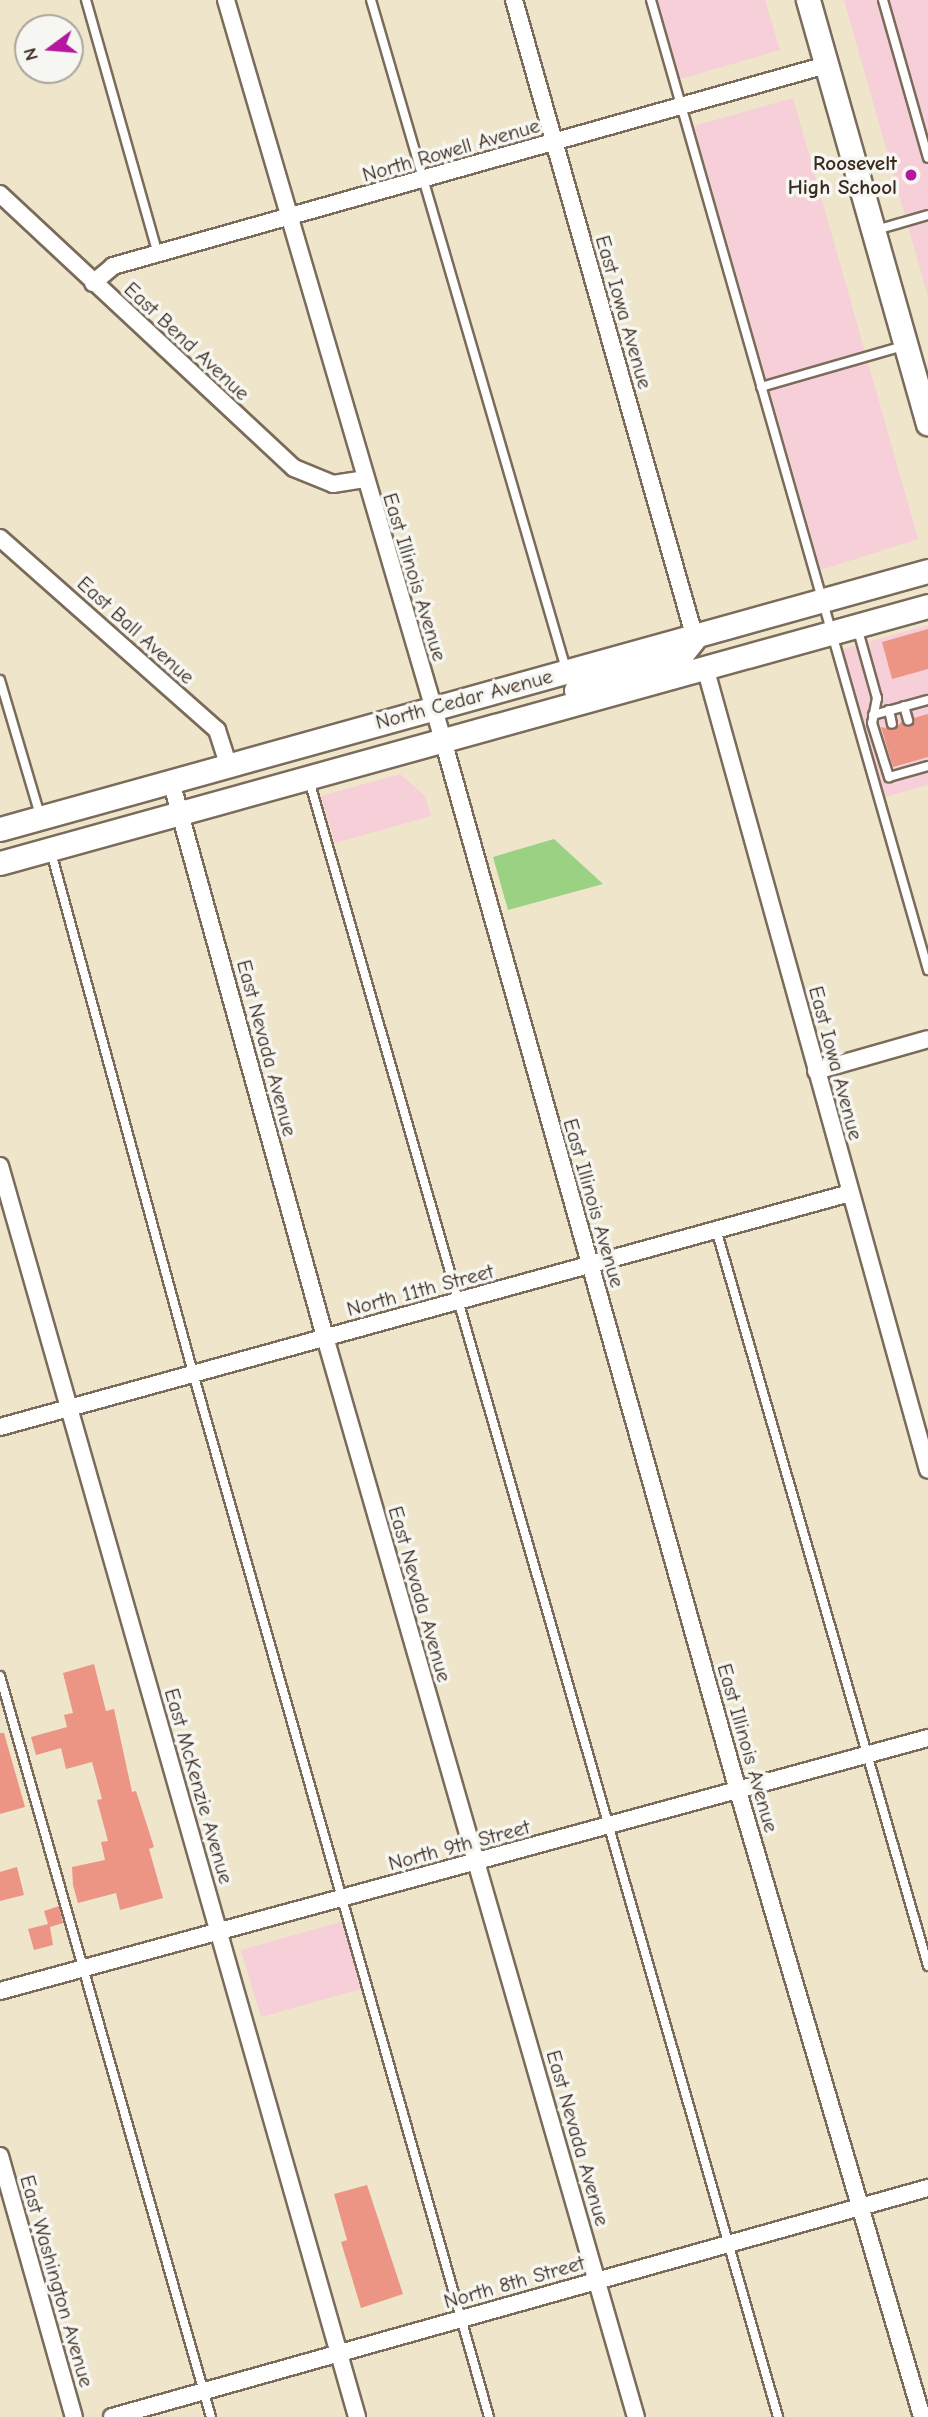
<!DOCTYPE html>
<style>
body{margin:0}
#map{position:relative;width:928px;height:2417px;overflow:hidden;background:#eee5ca;font-family:"Comic Neue",sans-serif}
div>[style]{position:absolute}
.built>*{inset:0;background:#f6cfd9}
.green>*{inset:0;background:#9ad183}
.building>*{inset:0;background:#ed9584}
.roads{filter:drop-shadow(2px 0 #7a6b5a) drop-shadow(-2px 0 #7a6b5a) drop-shadow(0 2px #7a6b5a) drop-shadow(0 -2px #7a6b5a)}
.service>*{height:8px;margin:-4px;padding:0 4px;transform-origin:4px;border-radius:4px;background:#fff}
.minor>*{height:16px;margin:-8px;padding:0 8px;transform-origin:8px;border-radius:8px;background:#fff}
.secondary>*{height:23px;margin:-11.5px;padding:0 11.5px;transform-origin:11.5px;border-radius:11.5px;background:#fff}
.dots>*{width:19px;height:19px;translate:-50% -50%;box-sizing:border-box;border:4px solid #f6f6f2;border-radius:50%}
span{translate:-50% -50%;white-space:nowrap;text-align:center;line-height:1.15;-webkit-text-stroke:7px #f6f6f2;paint-order:stroke}
.street-label{font-size:21px;color:#3b2a1e}
.poi-label{font-size:21px;color:#3b2a1e;font-weight:700}
.right{translate:-100% -50%;text-align:right}
.north{position:absolute;left:14px;top:14px;width:70px;height:70px;box-sizing:border-box;background:#f6f6f2;border:2px solid #aba49d;border-radius:50%;rotate:254deg;font-size:19px;font-weight:700;line-height:28px;text-align:center;color:#3b2a1e}
.north::after{content:'';display:block;margin:auto;width:24px;height:32px;background:#b5179e;clip-path:polygon(50% 0,100% 100%,50% 72%,0 100%)}
</style>
<div id="map">
<div class="built">
<i style="clip-path:polygon(657px 0,765px 0,780px 50px,680px 79px)"></i>
<i style="clip-path:polygon(844px 0,928px 0,928px 297px,859px 53px)"></i>
<i style="clip-path:polygon(793px 98px,918px 539px,821px 570px,694px 126px)"></i>
<i style="clip-path:polygon(928px 625px,928px 785px,878px 799px,837px 651px)"></i>
<i style="clip-path:polygon(400px 774px,425px 796px,431px 816px,335px 843px,321px 796px)"></i>
<i style="clip-path:polygon(348px 1920px,368px 1987px,261px 2017px,241px 1950px)"></i>
</div>
<div class="green">
<i style="clip-path:polygon(554px 839px,603px 884px,508px 910px,493px 857px)"></i>
</div>
<div class="building">
<i style="clip-path:polygon(928px 629px,928px 669px,892px 679px,882px 642px)"></i>
<i style="clip-path:polygon(928px 714px,928px 757px,893px 767px,881px 727px,894px 730px,902px 721px,910px 726px,914px 718px)"></i>
<i style="clip-path:polygon(94px 1664px,106px 1711px,114px 1709px,132px 1792px,136px 1791px,154px 1847px,149px 1849px,163px 1898px,120px 1910px,116px 1893px,78px 1903px,73px 1885px,72px 1867px,105px 1860px,101px 1842px,108px 1841px,97px 1800px,102px 1799px,92px 1762px,66px 1769px,61px 1748px,36px 1755px,31px 1737px,67px 1727px,64px 1715px,73px 1713px,63px 1673px)"></i>
<i style="clip-path:polygon(0 1733px,4px 1733px,25px 1807px,0 1814px)"></i>
<i style="clip-path:polygon(17px 1867px,24px 1895px,0 1901px,0 1872px)"></i>
<i style="clip-path:polygon(59px 1906px,63px 1923px,50px 1927px,53px 1945px,34px 1950px,28px 1929px,48px 1924px,44px 1911px)"></i>
<i style="clip-path:polygon(367px 2185px,403px 2294px,361px 2308px,341px 2242px,347px 2240px,334px 2194px)"></i>
</div>
<div class="roads">
<div class="service">
<i style="left:86px;top:0;width:264px;rotate:74.2deg"></i>
<i style="left:371px;top:0;width:697px;rotate:73.75deg"></i>
<i style="left:651px;top:0;width:1009px;rotate:74.06deg"></i>
<i style="left:883px;top:0;width:164px;rotate:74.1deg"></i>
<i style="left:876px;top:230px;width:54px;rotate:-16.1deg"></i>
<i style="left:761px;top:387px;width:148px;rotate:-16.1deg"></i>
<i style="left:857px;top:627px;width:74px;rotate:74.3deg"></i>
<i style="left:877px;top:698px;width:25px;rotate:101deg"></i>
<i style="left:872px;top:723px;width:57px;rotate:72.5deg"></i>
<i style="left:889px;top:777px;width:41px;rotate:-15.8deg"></i>
<i style="left:0;top:680px;width:141px;rotate:73.5deg"></i>
<i style="left:904px;top:706px;width:15px;rotate:74deg"></i>
<i style="left:889px;top:710px;width:14px;rotate:78deg"></i>
<i style="left:873px;top:715px;width:57px;rotate:-15.3deg"></i>
<i style="left:309px;top:780px;width:1703px;rotate:74.01deg"></i>
<i style="left:51px;top:852px;width:540px;rotate:74.75deg"></i>
<i style="left:193px;top:1373px;width:1085px;rotate:74.17deg"></i>
<i style="left:716px;top:1229px;width:767px;rotate:73.95deg"></i>
<i style="left:0;top:1676px;width:770px;rotate:74.11deg"></i>
</div>
<div class="minor">
<i style="left:226px;top:0;width:771px;rotate:73.66deg"></i>
<i style="left:443px;top:740px;width:1092px;rotate:74.32deg"></i>
<i style="left:738px;top:1791px;width:652px;rotate:73.62deg"></i>
<i style="left:514px;top:0;width:660px;rotate:74.17deg"></i>
<i style="left:0;top:194px;width:402px;rotate:43deg"></i>
<i style="left:294px;top:468px;width:42px;rotate:22.3deg"></i>
<i style="left:333px;top:484px;width:30px;rotate:-9deg"></i>
<i style="left:93px;top:283px;width:26px;rotate:-40deg"></i>
<i style="left:113px;top:266px;width:741px;rotate:-15.74deg"></i>
<i style="left:0;top:538px;width:290px;rotate:41.5deg"></i>
<i style="left:217px;top:730px;width:36px;rotate:72deg"></i>
<i style="left:705px;top:667px;width:833px;rotate:74.48deg"></i>
<i style="left:171px;top:781px;width:577px;rotate:74.52deg"></i>
<i style="left:325px;top:1337px;width:1124px;rotate:73.94deg"></i>
<i style="left:816px;top:1071px;width:116px;rotate:-15.9deg"></i>
<i style="left:0;top:1166px;width:1301px;rotate:74.07deg"></i>
<i style="left:0;top:1427px;width:882px;rotate:-15.39deg"></i>
<i style="left:0;top:1991px;width:962px;rotate:-15.25deg"></i>
<i style="left:0;top:2156px;width:271px;rotate:74.2deg"></i>
<i style="left:112px;top:2417px;width:848px;rotate:-15.68deg"></i>
</div>
<div class="secondary">
<i style="left:808px;top:0;width:440px;rotate:74.2deg"></i>
<i style="left:576px;top:690px;width:112px;rotate:-18.8deg"></i>
<i style="left:682px;top:654px;width:18px;rotate:-52deg"></i>
<i style="left:0;top:829px;width:963px;rotate:-15.54deg"></i>
<i style="left:0;top:863px;width:963px;rotate:-15.48deg"></i>
</div>
</div>
<div class="dots">
<i style="left:911px;top:175px;background:#b5179e"></i>
</div>
<div class="street-label">
<span style="left:451px;top:150px;rotate:-16deg">North Rowell Avenue</span>
<span style="left:624px;top:312px;rotate:74deg">East Iowa Avenue</span>
<span style="left:187px;top:341px;rotate:43deg">East Bend Avenue</span>
<span style="left:415px;top:577px;rotate:73deg">East Illinois Avenue</span>
<span style="left:136px;top:630px;rotate:42deg">East Ball Avenue</span>
<span style="left:464px;top:699px;rotate:-15deg">North Cedar Avenue</span>
<span style="left:267px;top:1048px;rotate:75deg">East Nevada Avenue</span>
<span style="left:836px;top:1063px;rotate:75deg">East Iowa Avenue</span>
<span style="left:594px;top:1203px;rotate:74deg">East Illinois Avenue</span>
<span style="left:420px;top:1290px;rotate:-15deg">North 11th Street</span>
<span style="left:420px;top:1594px;rotate:74deg">East Nevada Avenue</span>
<span style="left:748px;top:1748px;rotate:74deg">East Illinois Avenue</span>
<span style="left:199px;top:1786px;rotate:74deg">East McKenzie Avenue</span>
<span style="left:459px;top:1845px;rotate:-15deg">North 9th Street</span>
<span style="left:578px;top:2138px;rotate:74deg">East Nevada Avenue</span>
<span style="left:57px;top:2281px;rotate:74deg">East Washington Avenue</span>
<span style="left:514px;top:2282px;rotate:-16deg">North 8th Street</span>
</div>
<div class="poi-label">
<span class="right" style="left:897px;top:175px">Roosevelt<br>High School</span>
</div>
<div class="north">N</div>
</div>
